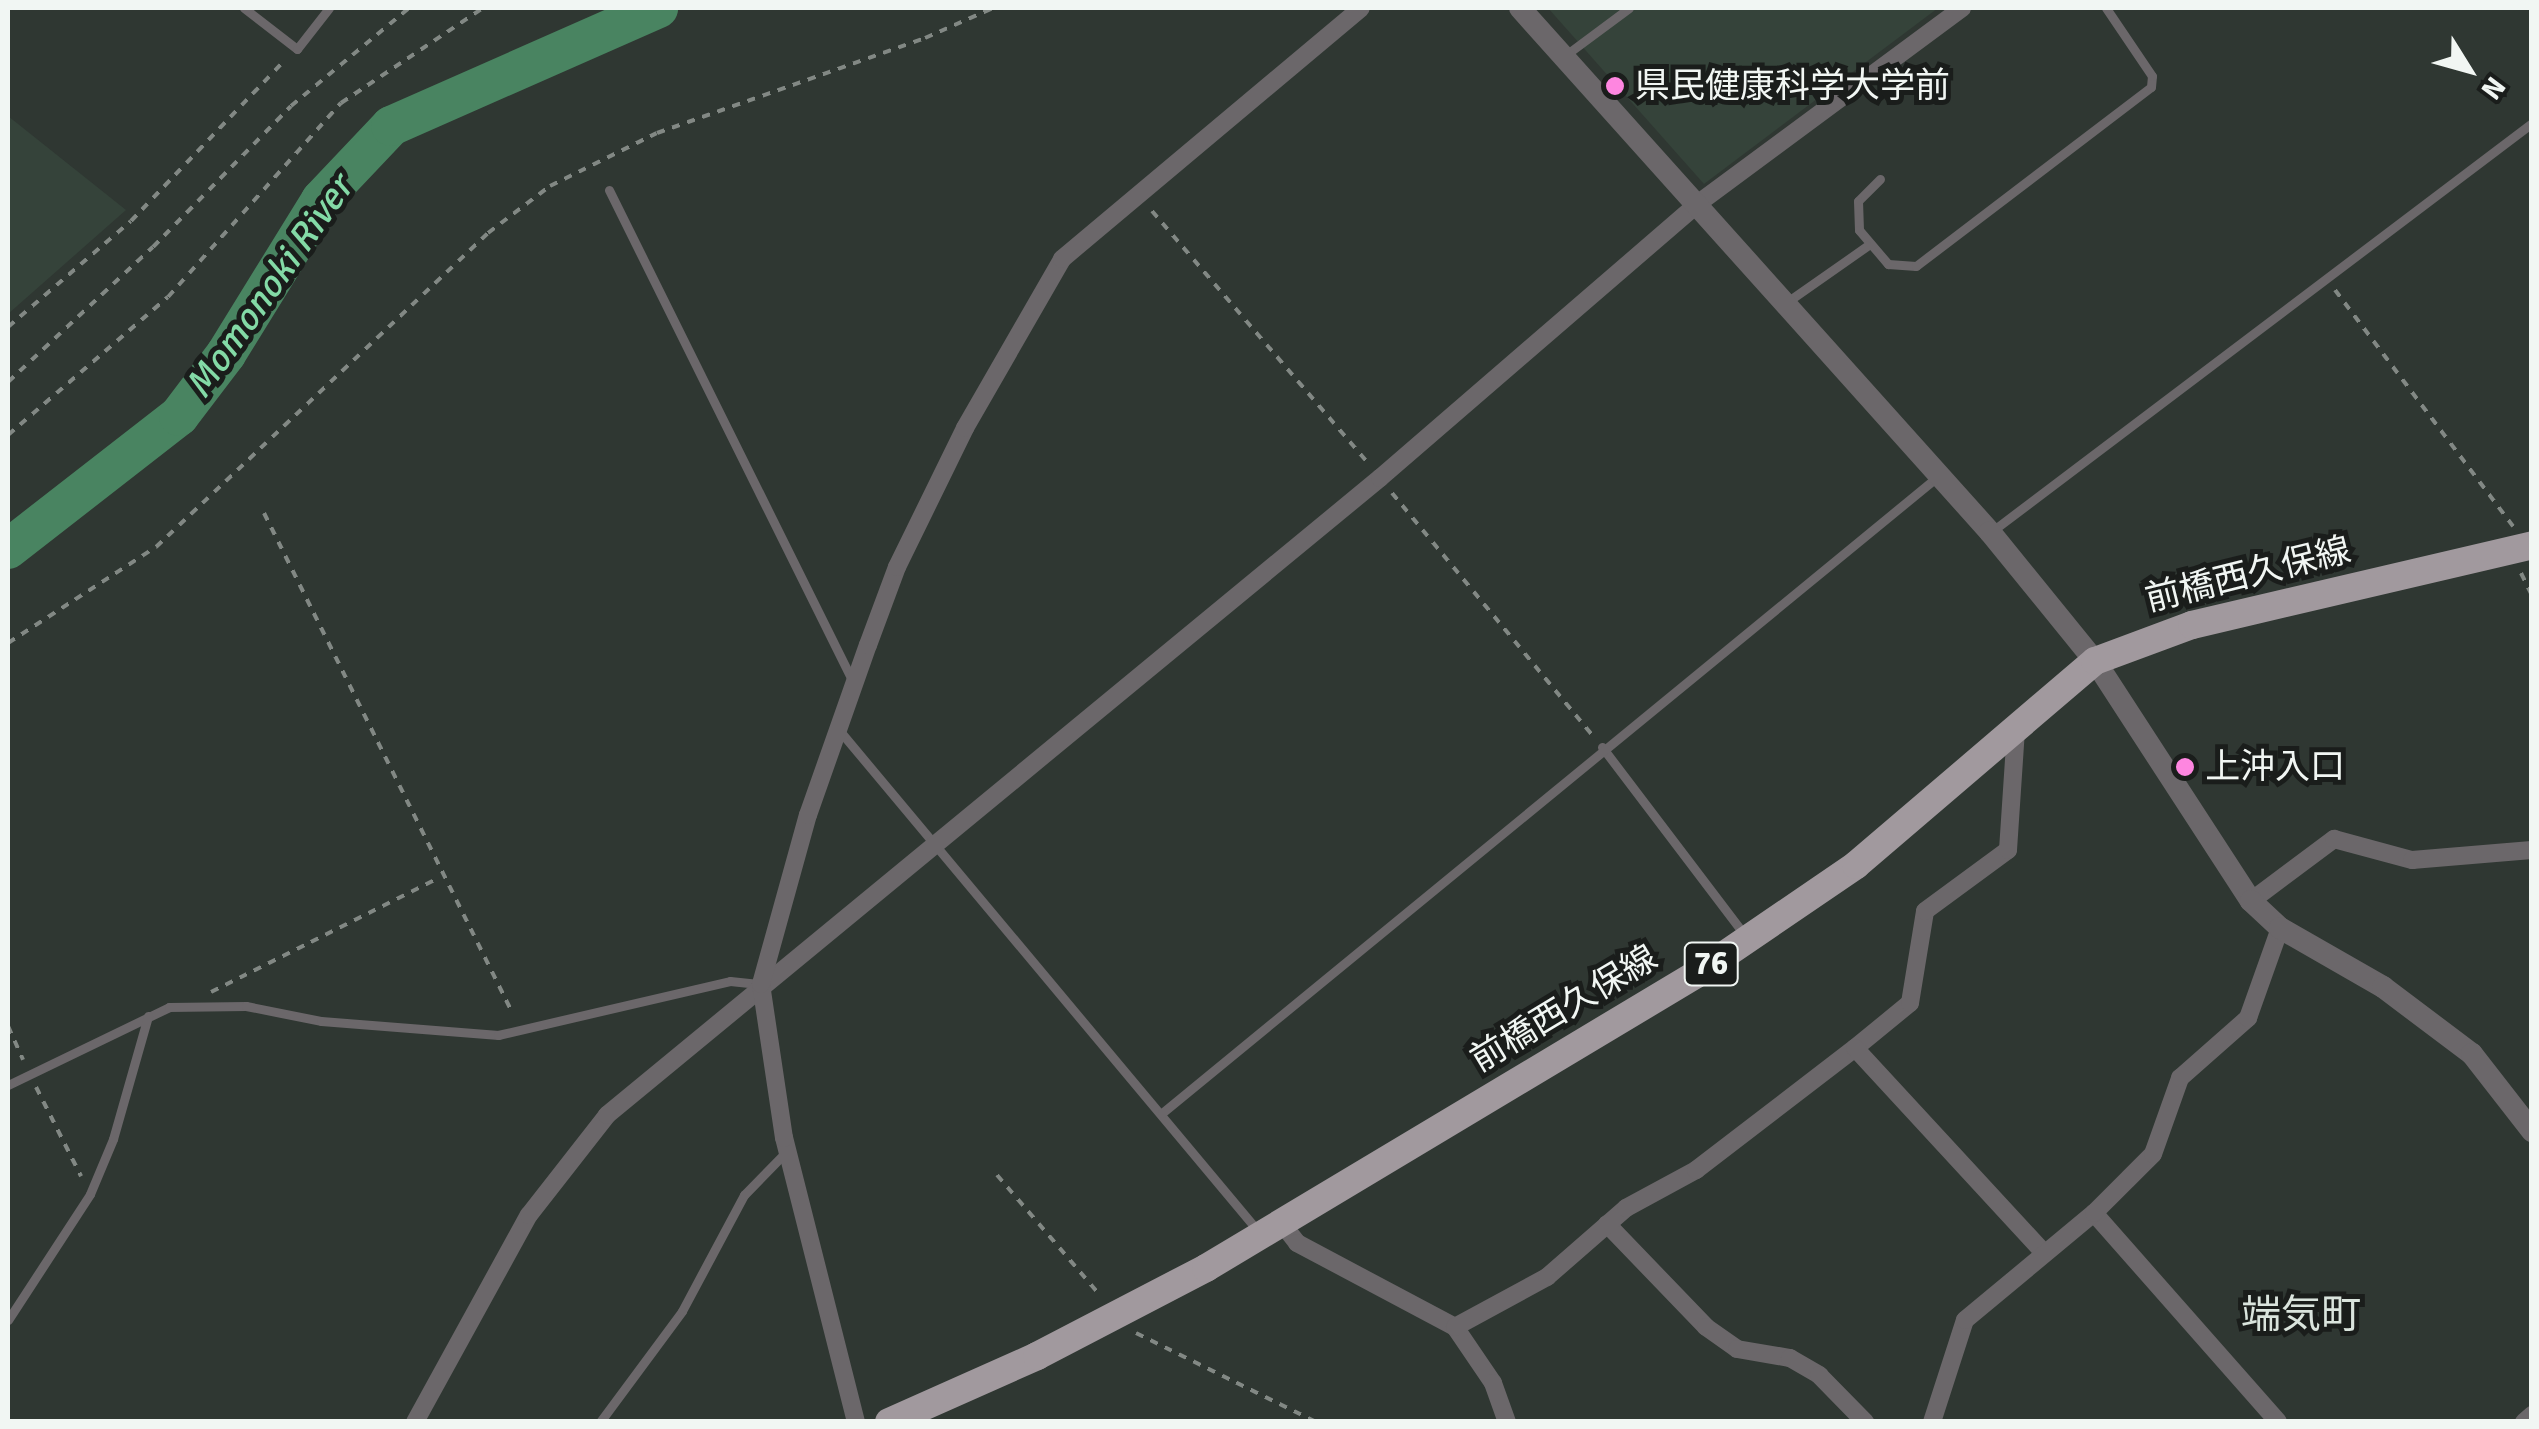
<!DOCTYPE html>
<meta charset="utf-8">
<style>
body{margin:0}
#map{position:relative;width:2539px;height:1429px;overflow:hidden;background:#2f3732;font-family:Signika,"Noto Sans JP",sans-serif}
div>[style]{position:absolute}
.built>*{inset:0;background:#35433a}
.river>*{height:40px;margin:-20px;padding:0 20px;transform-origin:20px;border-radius:20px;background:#498461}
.path>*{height:4px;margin-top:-2px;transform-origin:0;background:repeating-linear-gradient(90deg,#828884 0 8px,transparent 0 16px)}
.service>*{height:9px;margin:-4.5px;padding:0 4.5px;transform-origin:4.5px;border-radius:4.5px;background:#6b676a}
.minor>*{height:18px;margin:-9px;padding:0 9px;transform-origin:9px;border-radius:9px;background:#6b676a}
.tertiary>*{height:22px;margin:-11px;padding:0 11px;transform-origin:11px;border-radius:11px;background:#6b676a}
.primary>*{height:28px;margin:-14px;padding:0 14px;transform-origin:14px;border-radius:14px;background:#a1999e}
.dots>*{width:28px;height:28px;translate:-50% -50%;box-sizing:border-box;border:5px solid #1a1d1b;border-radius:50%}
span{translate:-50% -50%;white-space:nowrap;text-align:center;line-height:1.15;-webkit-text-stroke:10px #1a1d1b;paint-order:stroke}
.shield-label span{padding:2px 8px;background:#1a1d1b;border:2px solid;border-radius:8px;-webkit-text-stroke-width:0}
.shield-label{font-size:32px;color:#f1f6f3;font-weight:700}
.poi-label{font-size:35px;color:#f1f6f3}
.left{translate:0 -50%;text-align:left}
.street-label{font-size:35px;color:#f1f6f3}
.water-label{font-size:38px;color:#83daa6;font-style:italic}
.quarter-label{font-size:40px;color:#dae4dd}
.frame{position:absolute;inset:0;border:10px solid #f1f6f3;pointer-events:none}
.north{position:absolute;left:2419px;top:20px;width:100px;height:100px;-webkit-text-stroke:8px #1a1d1b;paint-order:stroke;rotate:127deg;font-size:28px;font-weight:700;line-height:40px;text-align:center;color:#f1f6f3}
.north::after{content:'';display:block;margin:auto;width:35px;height:45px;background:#f1f6f3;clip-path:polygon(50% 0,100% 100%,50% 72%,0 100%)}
</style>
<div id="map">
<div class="built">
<i style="clip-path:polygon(1548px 8px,1938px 8px,1704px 184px)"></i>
<i style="clip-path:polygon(8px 116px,126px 210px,8px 314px)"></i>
</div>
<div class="river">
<i style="left:8px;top:549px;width:217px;rotate:-37.9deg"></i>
<i style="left:179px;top:416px;width:78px;rotate:-52.8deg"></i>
<i style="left:226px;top:354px;width:181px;rotate:-58.3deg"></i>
<i style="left:321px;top:200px;width:102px;rotate:-46.6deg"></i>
<i style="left:391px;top:126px;width:292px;rotate:-23.8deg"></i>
</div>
<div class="path">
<i style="left:1152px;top:211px;width:330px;rotate:49.4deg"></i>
<i style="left:2335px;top:290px;width:296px;rotate:53deg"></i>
<i style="left:8px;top:327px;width:162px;rotate:-40.8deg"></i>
<i style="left:131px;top:221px;width:223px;rotate:-46.3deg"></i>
<i style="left:8px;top:382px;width:198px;rotate:-43deg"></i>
<i style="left:153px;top:247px;width:197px;rotate:-45.6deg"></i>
<i style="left:291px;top:106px;width:153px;rotate:-39.7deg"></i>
<i style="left:8px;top:435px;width:211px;rotate:-40.8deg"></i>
<i style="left:168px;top:297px;width:260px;rotate:-48.3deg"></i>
<i style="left:341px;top:103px;width:171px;rotate:-33.8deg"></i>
<i style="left:1392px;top:493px;width:315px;rotate:50.4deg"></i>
<i style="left:264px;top:513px;width:559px;rotate:63.57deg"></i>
<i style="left:2521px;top:573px;width:25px;rotate:64deg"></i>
<i style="left:8px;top:643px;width:176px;rotate:-33deg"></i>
<i style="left:156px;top:547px;width:457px;rotate:-43.4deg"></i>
<i style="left:488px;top:233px;width:78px;rotate:-37.2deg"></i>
<i style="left:550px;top:186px;width:119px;rotate:-26.4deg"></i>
<i style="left:657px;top:133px;width:284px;rotate:-19.5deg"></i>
<i style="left:925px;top:38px;width:74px;rotate:-23.8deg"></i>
<i style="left:211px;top:992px;width:255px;rotate:-26.6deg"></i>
<i style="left:8px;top:1026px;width:37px;rotate:66deg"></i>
<i style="left:36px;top:1087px;width:100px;rotate:63.2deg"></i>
<i style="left:997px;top:1175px;width:157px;rotate:49.4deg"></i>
<i style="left:1136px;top:1333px;width:201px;rotate:26.3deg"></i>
</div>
<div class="service">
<i style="left:244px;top:8px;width:67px;rotate:37.7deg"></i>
<i style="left:297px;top:49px;width:52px;rotate:-52deg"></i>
<i style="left:1563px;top:57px;width:82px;rotate:-36.6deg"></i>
<i style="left:1880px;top:179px;width:31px;rotate:135deg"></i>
<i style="left:1858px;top:201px;width:29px;rotate:88deg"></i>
<i style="left:1859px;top:230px;width:45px;rotate:49.5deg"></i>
<i style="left:1888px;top:264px;width:28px;rotate:4deg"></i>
<i style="left:1916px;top:266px;width:295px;rotate:-37.3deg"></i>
<i style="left:2151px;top:87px;width:11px;rotate:-85deg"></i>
<i style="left:2152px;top:76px;width:82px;rotate:-124.1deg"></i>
<i style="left:609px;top:190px;width:551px;rotate:63.62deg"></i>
<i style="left:1787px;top:302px;width:98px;rotate:-35deg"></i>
<i style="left:1991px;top:532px;width:678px;rotate:-37.09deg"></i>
<i style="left:839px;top:730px;width:652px;rotate:50.1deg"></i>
<i style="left:1602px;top:747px;width:235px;rotate:52.8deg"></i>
<i style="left:8px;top:1085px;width:179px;rotate:-25.8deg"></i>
<i style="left:169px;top:1007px;width:77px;rotate:-0.7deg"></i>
<i style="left:246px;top:1006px;width:76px;rotate:11.3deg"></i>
<i style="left:321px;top:1021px;width:178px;rotate:4.5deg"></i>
<i style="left:498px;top:1035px;width:238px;rotate:-13.1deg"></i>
<i style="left:730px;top:981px;width:31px;rotate:6deg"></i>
<i style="left:1162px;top:1113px;width:1003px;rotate:-39.37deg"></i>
<i style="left:8px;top:1320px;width:150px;rotate:-56.9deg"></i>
<i style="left:90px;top:1194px;width:60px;rotate:-67.3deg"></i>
<i style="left:113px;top:1139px;width:128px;rotate:-74.1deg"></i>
<i style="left:600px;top:1422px;width:138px;rotate:-53.5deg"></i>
<i style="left:682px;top:1311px;width:132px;rotate:-61.9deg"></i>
<i style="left:744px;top:1195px;width:62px;rotate:-45.7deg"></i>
</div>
<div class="minor">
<i style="left:2251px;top:901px;width:104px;rotate:-36.8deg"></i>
<i style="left:2334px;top:839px;width:81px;rotate:15.1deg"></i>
<i style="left:2412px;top:860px;width:120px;rotate:-4.8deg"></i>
<i style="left:1855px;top:1048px;width:71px;rotate:-39.3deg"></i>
<i style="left:1910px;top:1003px;width:93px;rotate:-80.7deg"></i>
<i style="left:1925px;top:911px;width:103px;rotate:-36.3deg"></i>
<i style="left:2008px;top:850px;width:121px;rotate:-86.2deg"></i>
<i style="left:2094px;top:1213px;width:278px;rotate:48.6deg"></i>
<i style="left:1280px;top:1221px;width:28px;rotate:52deg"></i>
<i style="left:1297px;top:1243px;width:179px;rotate:28deg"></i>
<i style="left:1455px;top:1327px;width:68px;rotate:55.8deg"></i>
<i style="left:1493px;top:1383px;width:41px;rotate:70.3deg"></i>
<i style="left:1607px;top:1224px;width:143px;rotate:46.1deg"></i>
<i style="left:1706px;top:1327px;width:38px;rotate:35deg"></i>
<i style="left:1737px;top:1349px;width:54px;rotate:9.6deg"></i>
<i style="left:1790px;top:1358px;width:34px;rotate:30deg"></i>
<i style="left:1819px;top:1375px;width:66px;rotate:45.6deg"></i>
<i style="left:1455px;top:1327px;width:105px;rotate:-28.5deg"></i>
<i style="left:1547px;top:1277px;width:105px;rotate:-41.1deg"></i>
<i style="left:1626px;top:1208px;width:80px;rotate:-28.5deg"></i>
<i style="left:1696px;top:1170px;width:200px;rotate:-37.5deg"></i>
<i style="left:1855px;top:1048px;width:276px;rotate:47.3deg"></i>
<i style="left:415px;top:1422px;width:236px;rotate:-61.2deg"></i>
<i style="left:529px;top:1215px;width:127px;rotate:-52deg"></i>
<i style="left:607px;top:1115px;width:1002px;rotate:-39.49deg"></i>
<i style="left:1380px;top:478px;width:418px;rotate:-40.8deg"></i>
<i style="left:1696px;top:205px;width:331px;rotate:-36.5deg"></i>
<i style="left:856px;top:1422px;width:293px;rotate:-104.2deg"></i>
<i style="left:784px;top:1138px;width:156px;rotate:-98.5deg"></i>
<i style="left:761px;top:984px;width:175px;rotate:-74.5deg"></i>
<i style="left:808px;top:815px;width:180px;rotate:-70.6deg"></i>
<i style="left:868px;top:645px;width:83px;rotate:-69.6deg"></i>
<i style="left:897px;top:567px;width:155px;rotate:-63.9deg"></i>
<i style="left:965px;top:428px;width:195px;rotate:-60.1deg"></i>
<i style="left:1062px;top:259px;width:390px;rotate:-40deg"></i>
<i style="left:1932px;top:1422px;width:107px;rotate:-72.1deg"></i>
<i style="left:1965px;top:1320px;width:168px;rotate:-39.7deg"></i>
<i style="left:2094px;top:1213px;width:83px;rotate:-45deg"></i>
<i style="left:2153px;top:1154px;width:81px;rotate:-70.4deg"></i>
<i style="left:2180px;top:1078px;width:91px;rotate:-41.4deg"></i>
<i style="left:2248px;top:1018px;width:96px;rotate:-70.4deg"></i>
<i style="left:2524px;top:1422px;width:11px;rotate:-41deg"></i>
</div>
<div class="tertiary">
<i style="left:1520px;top:8px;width:704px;rotate:48.11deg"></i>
<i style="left:1990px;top:532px;width:166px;rotate:50.9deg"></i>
<i style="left:2095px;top:661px;width:286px;rotate:57deg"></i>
<i style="left:2251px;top:901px;width:40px;rotate:43deg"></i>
<i style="left:2280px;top:928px;width:119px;rotate:29.8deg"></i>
<i style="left:2383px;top:987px;width:111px;rotate:37deg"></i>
<i style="left:2472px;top:1054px;width:98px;rotate:52.1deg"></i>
</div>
<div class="primary">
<i style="left:889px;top:1422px;width:162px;rotate:-24deg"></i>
<i style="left:1037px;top:1356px;width:191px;rotate:-27.5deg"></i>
<i style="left:1206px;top:1268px;width:570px;rotate:-30.93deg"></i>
<i style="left:1695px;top:975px;width:195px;rotate:-34.3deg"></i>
<i style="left:1856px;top:865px;width:314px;rotate:-40.5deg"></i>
<i style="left:2095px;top:661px;width:103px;rotate:-20.4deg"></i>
<i style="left:2192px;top:625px;width:349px;rotate:-13.2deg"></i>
</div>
<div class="dots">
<i style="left:1615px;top:86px;background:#fe86e0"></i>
<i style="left:2185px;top:767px;background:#fe86e0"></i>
</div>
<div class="shield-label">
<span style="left:1711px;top:964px">76</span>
</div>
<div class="poi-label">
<span class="left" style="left:1635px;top:86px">県民健康科学大学前</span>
<span class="left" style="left:2205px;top:767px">上沖入口</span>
</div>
<div class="street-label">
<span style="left:2248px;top:575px;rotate:-14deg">前橋西久保線</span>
<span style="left:1564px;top:1009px;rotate:-31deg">前橋西久保線</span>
</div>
<div class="water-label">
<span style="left:269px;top:287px;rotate:-55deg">Momonoki River</span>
</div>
<div class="quarter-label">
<span style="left:2301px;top:1315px">端気町</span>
</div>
<div class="frame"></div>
<div class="north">N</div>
</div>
